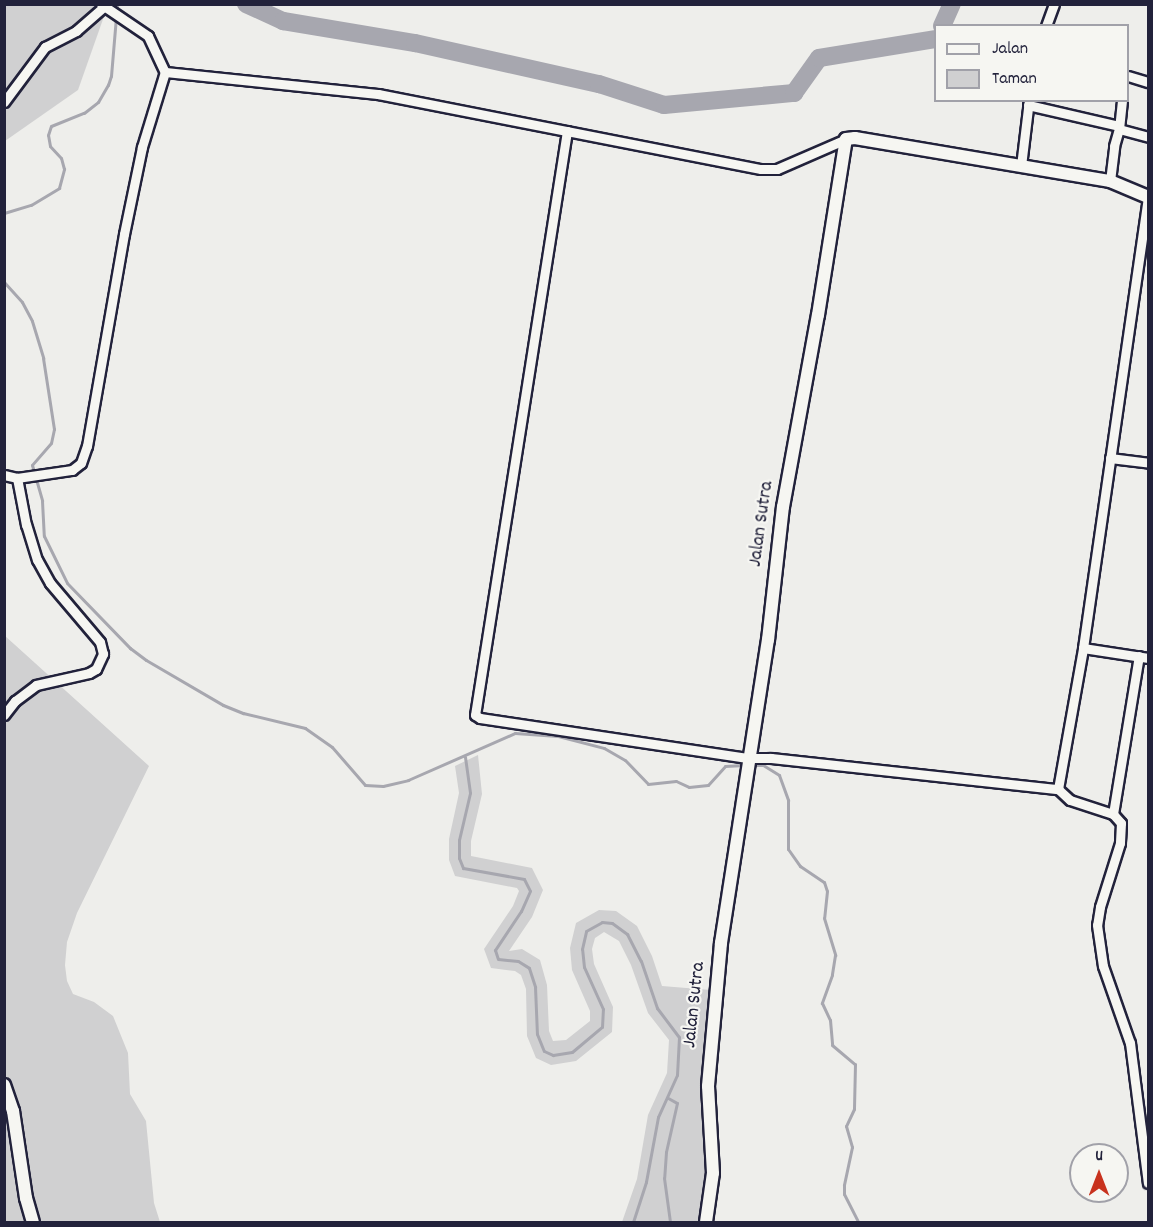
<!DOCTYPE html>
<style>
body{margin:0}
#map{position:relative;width:1153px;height:1227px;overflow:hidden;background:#eeeeeb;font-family:Dekko,sans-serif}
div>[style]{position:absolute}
.green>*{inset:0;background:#d0d0d1}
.stream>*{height:3px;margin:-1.5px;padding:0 1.5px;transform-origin:1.5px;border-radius:1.5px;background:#a7a7af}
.river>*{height:18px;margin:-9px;padding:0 9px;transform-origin:9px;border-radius:9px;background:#a7a7af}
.roads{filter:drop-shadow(2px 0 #22223b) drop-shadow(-2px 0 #22223b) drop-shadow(0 2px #22223b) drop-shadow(0 -2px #22223b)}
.minor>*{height:9px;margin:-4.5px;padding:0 4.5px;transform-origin:4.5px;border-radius:4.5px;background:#f6f6f2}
.tertiary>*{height:12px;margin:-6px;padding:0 6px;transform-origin:6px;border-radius:6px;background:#f6f6f2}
span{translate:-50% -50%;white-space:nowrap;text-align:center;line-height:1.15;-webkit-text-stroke:4.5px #f6f6f2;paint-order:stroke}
.street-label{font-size:20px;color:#22223b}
.frame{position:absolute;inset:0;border:6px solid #22223b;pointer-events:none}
.legend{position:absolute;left:934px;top:24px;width:195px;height:78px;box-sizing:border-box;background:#f6f6f2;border:2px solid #a1a1a9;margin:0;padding:8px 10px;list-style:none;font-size:18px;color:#22223b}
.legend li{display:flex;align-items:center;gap:12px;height:30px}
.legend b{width:30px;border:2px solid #a1a1a9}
.north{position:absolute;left:1069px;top:1143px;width:60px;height:60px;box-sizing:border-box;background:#f6f6f2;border:2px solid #a1a1a9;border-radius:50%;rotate:0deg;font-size:16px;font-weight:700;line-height:24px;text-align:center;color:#22223b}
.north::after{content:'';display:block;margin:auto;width:21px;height:27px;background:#c8321e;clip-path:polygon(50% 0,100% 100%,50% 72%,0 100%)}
</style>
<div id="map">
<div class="green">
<i style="clip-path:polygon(5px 5px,108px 5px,78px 90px,5px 141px)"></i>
<i style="clip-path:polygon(4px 635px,149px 766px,77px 913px,67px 942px,65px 965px,67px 981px,73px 994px,94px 1002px,113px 1016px,128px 1053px,130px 1094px,146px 1121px,154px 1203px,160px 1222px,5px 1222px)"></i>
<i style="clip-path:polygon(478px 755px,482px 794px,471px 841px,471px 856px,532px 868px,543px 890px,532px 917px,509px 951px,522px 949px,540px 960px,547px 985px,549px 1031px,553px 1041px,566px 1040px,590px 1021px,590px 1011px,572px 970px,570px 948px,576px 923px,599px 910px,616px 911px,637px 926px,652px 956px,662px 986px,711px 990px,703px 1085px,708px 1173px,701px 1222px,622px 1222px,637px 1179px,648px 1115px,667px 1073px,669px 1040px,648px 1013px,631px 965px,619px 941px,604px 932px,595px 938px,592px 949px,594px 964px,613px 1007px,612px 1032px,576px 1061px,551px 1065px,536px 1058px,527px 1036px,526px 989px,521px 975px,515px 971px,491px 968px,484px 949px,513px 906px,519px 891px,517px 888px,455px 876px,449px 860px,449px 839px,459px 793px,455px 766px)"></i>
</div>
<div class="stream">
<i style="left:4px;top:213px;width:28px;rotate:-17deg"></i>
<i style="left:31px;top:205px;width:33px;rotate:-31deg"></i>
<i style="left:59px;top:188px;width:20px;rotate:-75deg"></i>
<i style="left:64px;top:169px;width:11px;rotate:-105deg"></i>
<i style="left:61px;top:158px;width:16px;rotate:-133deg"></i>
<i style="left:50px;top:146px;width:11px;rotate:-100deg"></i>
<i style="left:48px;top:135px;width:9px;rotate:-72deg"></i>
<i style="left:51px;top:126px;width:35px;rotate:-22deg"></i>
<i style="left:84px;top:113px;width:18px;rotate:-38deg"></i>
<i style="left:98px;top:102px;width:20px;rotate:-60deg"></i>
<i style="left:108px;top:85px;width:9px;rotate:-72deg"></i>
<i style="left:111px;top:76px;width:72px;rotate:-85.2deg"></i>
<i style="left:4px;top:282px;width:27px;rotate:48deg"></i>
<i style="left:22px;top:302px;width:21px;rotate:62deg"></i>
<i style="left:32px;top:321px;width:39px;rotate:73deg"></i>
<i style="left:43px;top:358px;width:72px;rotate:81.2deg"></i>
<i style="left:54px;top:429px;width:14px;rotate:102deg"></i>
<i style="left:51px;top:443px;width:29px;rotate:131deg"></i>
<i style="left:32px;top:465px;width:37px;rotate:74deg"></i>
<i style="left:42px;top:501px;width:35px;rotate:87deg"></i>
<i style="left:44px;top:536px;width:52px;rotate:63.9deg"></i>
<i style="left:67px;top:583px;width:91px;rotate:45.9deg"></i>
<i style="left:130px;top:648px;width:20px;rotate:37deg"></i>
<i style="left:146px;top:660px;width:89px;rotate:30.3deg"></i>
<i style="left:223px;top:705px;width:22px;rotate:22deg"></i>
<i style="left:243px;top:713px;width:64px;rotate:13.6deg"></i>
<i style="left:305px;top:728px;width:33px;rotate:35deg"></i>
<i style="left:332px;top:747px;width:50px;rotate:49deg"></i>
<i style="left:365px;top:785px;width:18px;rotate:3deg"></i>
<i style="left:383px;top:786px;width:26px;rotate:-13deg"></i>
<i style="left:408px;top:780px;width:117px;rotate:-23.7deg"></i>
<i style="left:515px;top:733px;width:43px;rotate:4deg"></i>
<i style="left:558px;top:736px;width:48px;rotate:14.6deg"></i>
<i style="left:604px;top:748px;width:24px;rotate:30deg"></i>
<i style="left:625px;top:760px;width:33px;rotate:46deg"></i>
<i style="left:648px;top:784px;width:28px;rotate:-6deg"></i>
<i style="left:676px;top:781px;width:14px;rotate:25deg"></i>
<i style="left:689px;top:787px;width:19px;rotate:-6deg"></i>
<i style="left:708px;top:785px;width:25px;rotate:-48deg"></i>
<i style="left:725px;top:766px;width:19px;rotate:-3deg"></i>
<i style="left:465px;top:757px;width:36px;rotate:82deg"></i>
<i style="left:470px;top:793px;width:48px;rotate:103.2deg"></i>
<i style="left:459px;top:840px;width:18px;rotate:90deg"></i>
<i style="left:459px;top:858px;width:11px;rotate:68deg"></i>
<i style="left:463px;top:868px;width:62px;rotate:10.2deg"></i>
<i style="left:524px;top:879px;width:13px;rotate:63deg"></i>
<i style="left:530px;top:891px;width:22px;rotate:114deg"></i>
<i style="left:521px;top:911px;width:47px;rotate:123.7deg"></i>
<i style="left:495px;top:950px;width:9px;rotate:72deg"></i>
<i style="left:498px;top:959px;width:20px;rotate:6deg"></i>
<i style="left:518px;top:961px;width:13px;rotate:32deg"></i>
<i style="left:529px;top:968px;width:20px;rotate:72deg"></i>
<i style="left:535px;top:987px;width:47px;rotate:87.6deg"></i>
<i style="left:537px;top:1034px;width:18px;rotate:68deg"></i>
<i style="left:544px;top:1051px;width:10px;rotate:24deg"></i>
<i style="left:553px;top:1055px;width:19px;rotate:-9deg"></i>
<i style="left:572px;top:1052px;width:39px;rotate:-40deg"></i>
<i style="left:602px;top:1027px;width:18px;rotate:-87deg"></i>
<i style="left:603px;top:1009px;width:46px;rotate:-114.3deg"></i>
<i style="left:584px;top:967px;width:18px;rotate:-96deg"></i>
<i style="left:582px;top:949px;width:18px;rotate:-77deg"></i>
<i style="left:586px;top:931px;width:18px;rotate:-29deg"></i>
<i style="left:602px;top:922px;width:10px;rotate:6deg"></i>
<i style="left:612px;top:923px;width:19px;rotate:36deg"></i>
<i style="left:627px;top:934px;width:30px;rotate:63deg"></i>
<i style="left:641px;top:961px;width:50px;rotate:71.2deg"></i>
<i style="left:657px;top:1008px;width:36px;rotate:53deg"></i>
<i style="left:679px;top:1037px;width:38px;rotate:93deg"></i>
<i style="left:677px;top:1075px;width:46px;rotate:114.3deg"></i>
<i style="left:658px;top:1117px;width:66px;rotate:100.5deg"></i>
<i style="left:646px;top:1182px;width:42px;rotate:108deg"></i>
<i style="left:751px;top:765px;width:12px"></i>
<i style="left:763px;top:765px;width:19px;rotate:32deg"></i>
<i style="left:779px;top:775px;width:27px;rotate:70deg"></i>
<i style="left:788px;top:800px;width:49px;rotate:90deg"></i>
<i style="left:788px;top:849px;width:21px;rotate:55deg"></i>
<i style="left:800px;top:866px;width:29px;rotate:34deg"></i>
<i style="left:824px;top:882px;width:9px;rotate:72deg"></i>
<i style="left:827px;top:891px;width:27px;rotate:96deg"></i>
<i style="left:824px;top:918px;width:39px;rotate:73deg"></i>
<i style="left:835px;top:955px;width:20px;rotate:99deg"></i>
<i style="left:832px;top:975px;width:30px;rotate:110deg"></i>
<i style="left:822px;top:1003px;width:19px;rotate:65deg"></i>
<i style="left:830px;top:1020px;width:25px;rotate:85deg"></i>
<i style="left:832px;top:1045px;width:30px;rotate:40deg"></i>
<i style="left:855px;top:1064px;width:45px;rotate:91.3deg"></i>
<i style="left:854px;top:1109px;width:19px;rotate:115deg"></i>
<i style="left:846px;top:1126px;width:22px;rotate:74deg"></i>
<i style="left:852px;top:1147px;width:39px;rotate:102deg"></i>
<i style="left:844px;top:1185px;width:9px;rotate:90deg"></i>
<i style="left:844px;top:1194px;width:31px;rotate:63deg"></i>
<i style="left:668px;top:1098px;width:10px;rotate:29deg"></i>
<i style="left:677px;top:1103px;width:50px;rotate:102.7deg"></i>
<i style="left:666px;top:1152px;width:26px;rotate:94deg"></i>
<i style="left:664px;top:1178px;width:44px;rotate:82.2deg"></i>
</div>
<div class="river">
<i style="left:246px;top:4px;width:41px;rotate:24.7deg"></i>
<i style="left:283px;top:21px;width:134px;rotate:9.5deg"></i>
<i style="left:415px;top:43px;width:189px;rotate:12.6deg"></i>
<i style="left:599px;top:84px;width:68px;rotate:17.9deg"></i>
<i style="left:664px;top:105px;width:131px;rotate:-5.3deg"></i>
<i style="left:794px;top:93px;width:43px;rotate:-54.5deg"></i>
<i style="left:819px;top:58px;width:119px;rotate:-9.2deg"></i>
<i style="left:942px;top:26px;width:24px;rotate:-66deg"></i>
</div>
<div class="roads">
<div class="minor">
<i style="left:101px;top:4px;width:57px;rotate:34.2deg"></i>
<i style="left:148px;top:36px;width:40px;rotate:65deg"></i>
<i style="left:165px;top:72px;width:214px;rotate:5.9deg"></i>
<i style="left:378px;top:94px;width:390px;rotate:11.1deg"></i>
<i style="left:761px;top:169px;width:16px"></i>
<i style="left:777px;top:169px;width:75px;rotate:-23.5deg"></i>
<i style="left:1046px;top:26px;width:23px;rotate:-70deg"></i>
<i style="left:1128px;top:76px;width:21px;rotate:17deg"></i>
<i style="left:4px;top:102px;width:69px;rotate:-53.3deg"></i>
<i style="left:45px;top:47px;width:35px;rotate:-27deg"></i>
<i style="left:76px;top:31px;width:37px;rotate:-41deg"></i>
<i style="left:1028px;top:105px;width:93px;rotate:13deg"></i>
<i style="left:1119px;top:129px;width:29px;rotate:-84deg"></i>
<i style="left:567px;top:131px;width:591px;rotate:98.95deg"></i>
<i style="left:475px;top:715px;width:6px;rotate:31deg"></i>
<i style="left:480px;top:718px;width:272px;rotate:8.5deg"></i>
<i style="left:749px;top:758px;width:22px"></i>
<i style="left:771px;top:758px;width:289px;rotate:6.2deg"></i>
<i style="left:1058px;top:789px;width:143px;rotate:-79.9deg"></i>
<i style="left:1083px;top:648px;width:456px;rotate:-81.8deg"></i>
<i style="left:1021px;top:166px;width:66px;rotate:-83.1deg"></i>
<i style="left:1110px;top:181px;width:35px;rotate:-83deg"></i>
<i style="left:1114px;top:146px;width:18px;rotate:-74deg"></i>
<i style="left:1119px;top:129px;width:30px;rotate:15deg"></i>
<i style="left:1110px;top:458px;width:38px;rotate:7deg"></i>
<i style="left:4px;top:475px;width:13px;rotate:13deg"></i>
<i style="left:17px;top:478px;width:56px;rotate:-8.3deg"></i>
<i style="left:72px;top:470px;width:11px;rotate:-38deg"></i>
<i style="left:81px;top:463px;width:18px;rotate:-71deg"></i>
<i style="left:87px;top:446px;width:215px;rotate:-80.1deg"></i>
<i style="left:124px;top:234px;width:89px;rotate:-78.3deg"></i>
<i style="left:142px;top:147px;width:78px;rotate:-73deg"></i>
<i style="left:1083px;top:648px;width:66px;rotate:8.7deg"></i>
<i style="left:4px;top:715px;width:18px;rotate:-52deg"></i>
<i style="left:15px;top:701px;width:26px;rotate:-37deg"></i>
<i style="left:36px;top:685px;width:54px;rotate:-12.8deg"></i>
<i style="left:89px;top:673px;width:8px;rotate:-30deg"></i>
<i style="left:96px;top:669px;width:17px;rotate:-65deg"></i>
<i style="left:103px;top:654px;width:12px;rotate:-104deg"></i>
<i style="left:100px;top:642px;width:77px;rotate:-130.3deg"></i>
<i style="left:50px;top:583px;width:26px;rotate:-119deg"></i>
<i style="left:37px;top:560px;width:37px;rotate:-107deg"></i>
<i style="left:26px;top:525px;width:48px;rotate:-100.8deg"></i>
<i style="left:1058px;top:789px;width:16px;rotate:43deg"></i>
<i style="left:1070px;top:800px;width:45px;rotate:18deg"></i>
<i style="left:1113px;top:814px;width:12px;rotate:48deg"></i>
<i style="left:1121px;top:823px;width:20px;rotate:93deg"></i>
<i style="left:1120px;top:843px;width:67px;rotate:107.4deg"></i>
<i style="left:1100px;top:907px;width:18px;rotate:99deg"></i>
<i style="left:1097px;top:925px;width:41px;rotate:81.7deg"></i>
<i style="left:1103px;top:966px;width:82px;rotate:70.7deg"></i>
<i style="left:1130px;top:1043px;width:141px;rotate:82.7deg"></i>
<i style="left:1113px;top:814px;width:160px;rotate:-80.7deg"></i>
</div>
<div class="tertiary">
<i style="left:4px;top:1085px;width:28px;rotate:71deg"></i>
<i style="left:13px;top:1111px;width:88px;rotate:81.5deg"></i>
<i style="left:26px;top:1198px;width:25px;rotate:74deg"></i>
<i style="left:706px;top:1222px;width:49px;rotate:-81.9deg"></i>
<i style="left:713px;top:1173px;width:87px;rotate:-93.3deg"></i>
<i style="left:708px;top:1086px;width:144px;rotate:-84.8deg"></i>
<i style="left:721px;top:943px;width:307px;rotate:-81.2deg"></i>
<i style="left:768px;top:640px;width:134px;rotate:-83.6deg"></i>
<i style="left:783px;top:507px;width:195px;rotate:-79.7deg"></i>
<i style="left:818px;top:315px;width:178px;rotate:-81deg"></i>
<i style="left:846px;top:139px;width:9px;rotate:-6deg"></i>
<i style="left:855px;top:138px;width:259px;rotate:9.6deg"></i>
<i style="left:1110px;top:181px;width:41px;rotate:22.8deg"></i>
</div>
</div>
<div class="street-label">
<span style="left:762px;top:524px;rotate:-82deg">Jalan Sutra</span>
<span style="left:695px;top:1005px;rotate:-84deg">Jalan Sutra</span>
</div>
<div class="frame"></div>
<ul class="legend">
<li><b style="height:8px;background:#f6f6f2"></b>Jalan</li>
<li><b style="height:16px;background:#d0d0d1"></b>Taman</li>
</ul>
<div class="north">U</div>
</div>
